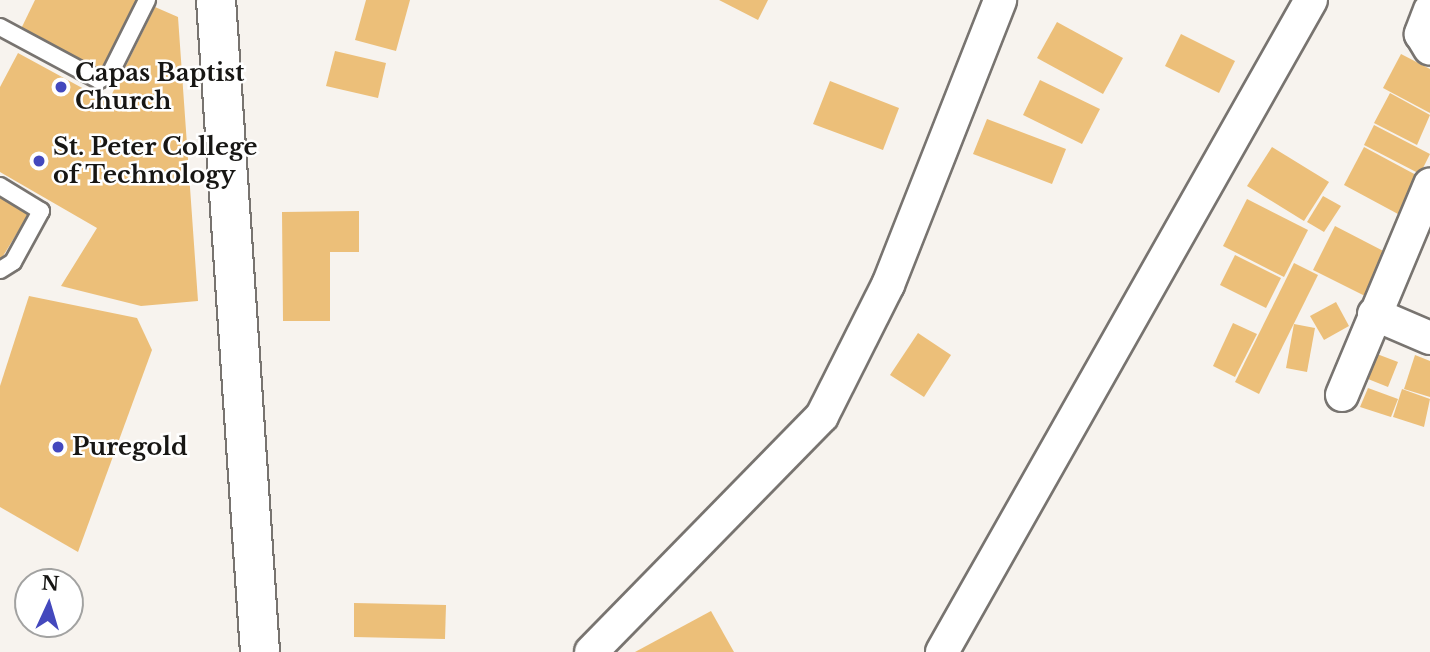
<!DOCTYPE html>
<style>
body{margin:0}
#map{position:relative;width:1430px;height:652px;overflow:hidden;background:#f7f3ee;font-family:"Libre Baskerville",serif}
div>[style]{position:absolute}
.building>*{inset:0;background:#ecbf79}
.roads{filter:drop-shadow(2px 0 #787470) drop-shadow(-2px 0 #787470) drop-shadow(0 2px #787470) drop-shadow(0 -2px #787470)}
.lane>*{height:16px;margin:-8px;padding:0 8px;transform-origin:8px;border-radius:8px;background:#fff}
.street>*{height:32px;margin:-16px;padding:0 16px;transform-origin:16px;border-radius:16px;background:#fff}
.secondary>*{height:38px;margin:-19px;padding:0 19px;transform-origin:19px;border-radius:19px;background:#fff}
.dots>*{width:19px;height:19px;translate:-50% -50%;box-sizing:border-box;border:4px solid #fff;border-radius:50%}
span{translate:-50% -50%;white-space:nowrap;text-align:center;line-height:1.15;-webkit-text-stroke:5px #fff;paint-order:stroke}
.poi-label{font-size:24px;color:#171614;font-weight:700}
.left{translate:0 -50%;text-align:left}
.north{position:absolute;left:14px;top:568px;width:70px;height:70px;box-sizing:border-box;background:#fff;border:2px solid #a2a2a1;border-radius:50%;rotate:4deg;font-size:19px;font-weight:700;line-height:28px;text-align:center;color:#171614}
.north::after{content:'';display:block;margin:auto;width:24px;height:32px;background:#4448bd;clip-path:polygon(50% 0,100% 100%,50% 72%,0 100%)}
</style>
<div id="map">
<div class="building">
<i style="clip-path:polygon(35px 0,137px 0,103px 72px,19px 33px)"></i>
<i style="clip-path:polygon(366px 0,410px 0,396px 51px,355px 40px)"></i>
<i style="clip-path:polygon(719px 0,768px 0,758px 20px)"></i>
<i style="clip-path:polygon(155px 7px,178px 17px,198px 301px,141px 306px,61px 286px,97px 228px,0 172px,0 87px,18px 53px,108px 102px)"></i>
<i style="clip-path:polygon(1057px 22px,1123px 58px,1103px 94px,1037px 58px)"></i>
<i style="clip-path:polygon(1181px 34px,1235px 61px,1219px 93px,1165px 66px)"></i>
<i style="clip-path:polygon(335px 51px,386px 63px,378px 98px,326px 86px)"></i>
<i style="clip-path:polygon(1401px 54px,1430px 69px,1430px 113px,1383px 88px)"></i>
<i style="clip-path:polygon(1040px 80px,1100px 109px,1082px 144px,1023px 115px)"></i>
<i style="clip-path:polygon(830px 81px,899px 108px,883px 150px,813px 124px)"></i>
<i style="clip-path:polygon(1390px 93px,1430px 115px,1417px 145px,1374px 123px)"></i>
<i style="clip-path:polygon(987px 119px,1066px 149px,1052px 184px,973px 154px)"></i>
<i style="clip-path:polygon(1374px 125px,1430px 154px,1420px 174px,1364px 145px)"></i>
<i style="clip-path:polygon(1272px 147px,1329px 182px,1304px 221px,1247px 186px)"></i>
<i style="clip-path:polygon(1364px 147px,1418px 176px,1398px 214px,1344px 185px)"></i>
<i style="clip-path:polygon(0 194px,33px 207px,0 261px)"></i>
<i style="clip-path:polygon(1323px 196px,1341px 206px,1324px 232px,1307px 222px)"></i>
<i style="clip-path:polygon(1247px 199px,1308px 230px,1284px 277px,1223px 246px)"></i>
<i style="clip-path:polygon(359px 211px,359px 252px,330px 252px,330px 321px,283px 321px,282px 212px)"></i>
<i style="clip-path:polygon(1335px 226px,1395px 257px,1373px 300px,1313px 270px)"></i>
<i style="clip-path:polygon(1235px 255px,1281px 278px,1266px 308px,1220px 285px)"></i>
<i style="clip-path:polygon(1294px 263px,1318px 275px,1259px 394px,1235px 382px)"></i>
<i style="clip-path:polygon(29px 296px,137px 318px,152px 350px,78px 552px,0 507px,0 386px)"></i>
<i style="clip-path:polygon(1336px 302px,1349px 326px,1324px 340px,1310px 316px)"></i>
<i style="clip-path:polygon(1233px 323px,1257px 334px,1235px 377px,1213px 366px)"></i>
<i style="clip-path:polygon(1294px 324px,1315px 328px,1307px 372px,1286px 368px)"></i>
<i style="clip-path:polygon(918px 333px,951px 355px,924px 397px,890px 375px)"></i>
<i style="clip-path:polygon(1377px 354px,1398px 362px,1388px 387px,1368px 379px)"></i>
<i style="clip-path:polygon(1415px 355px,1430px 361px,1430px 397px,1404px 389px)"></i>
<i style="clip-path:polygon(1368px 388px,1398px 399px,1391px 417px,1360px 407px)"></i>
<i style="clip-path:polygon(1402px 389px,1430px 399px,1424px 427px,1393px 417px)"></i>
<i style="clip-path:polygon(354px 603px,446px 605px,445px 639px,354px 637px)"></i>
<i style="clip-path:polygon(711px 611px,734px 652px,635px 652px)"></i>
</div>
<div class="roads">
<div class="lane">
<i style="left:0;top:27px;width:112px;rotate:28.2deg"></i>
<i style="left:99px;top:80px;width:13px;rotate:-29deg"></i>
<i style="left:110px;top:74px;width:83px;rotate:-63.4deg"></i>
<i style="left:0;top:186px;width:48px;rotate:31.4deg"></i>
<i style="left:41px;top:211px;width:58px;rotate:118.8deg"></i>
<i style="left:13px;top:262px;width:15px;rotate:148deg"></i>
</div>
<div class="street">
<i style="left:1430px;top:10px;width:26px;rotate:111deg"></i>
<i style="left:1421px;top:34px;width:17px;rotate:59deg"></i>
<i style="left:1374px;top:314px;width:61px;rotate:23.2deg"></i>
<i style="left:1342px;top:395px;width:228px;rotate:-67.3deg"></i>
<i style="left:591px;top:652px;width:330px;rotate:-45.6deg"></i>
<i style="left:822px;top:416px;width:147px;rotate:-63.3deg"></i>
<i style="left:888px;top:285px;width:306px;rotate:-68.5deg"></i>
<i style="left:942px;top:652px;width:749px;rotate:-60.49deg"></i>
</div>
<div class="secondary">
<i style="left:216px;top:0;width:653px;rotate:86.14deg"></i>
</div>
</div>
<div class="dots">
<i style="left:61px;top:87px;background:#4448bd"></i>
<i style="left:39px;top:161px;background:#4448bd"></i>
<i style="left:58px;top:447px;background:#4448bd"></i>
</div>
<div class="poi-label">
<span class="left" style="left:75px;top:87px">Capas Baptist<br>Church</span>
<span class="left" style="left:53px;top:161px">St. Peter College<br>of Technology</span>
<span class="left" style="left:72px;top:447px">Puregold</span>
</div>
<div class="north">N</div>
</div>
